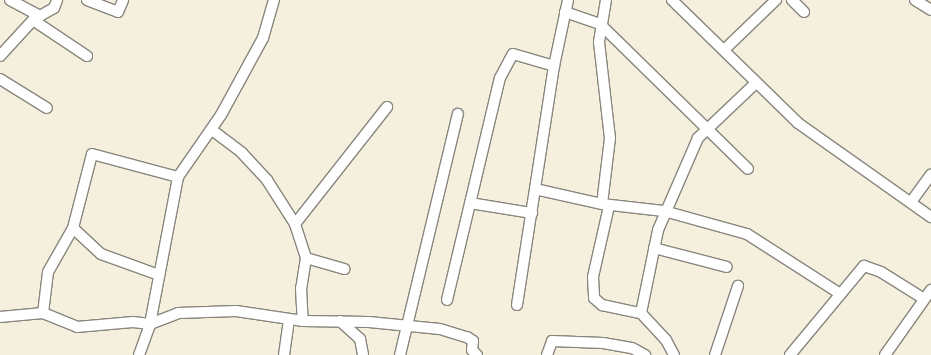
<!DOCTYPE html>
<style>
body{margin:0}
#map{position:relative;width:931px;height:355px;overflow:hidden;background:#f5efde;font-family:Delius,sans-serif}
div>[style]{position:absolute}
.roads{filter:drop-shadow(1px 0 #88867d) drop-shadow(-1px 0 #88867d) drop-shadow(0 1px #88867d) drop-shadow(0 -1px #88867d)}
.minor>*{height:10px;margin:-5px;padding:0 5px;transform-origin:5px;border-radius:5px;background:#fff}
span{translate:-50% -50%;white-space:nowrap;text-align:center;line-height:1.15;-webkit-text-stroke:3px #fff;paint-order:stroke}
</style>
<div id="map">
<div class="roads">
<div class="minor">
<i style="left:10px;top:0;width:34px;rotate:28deg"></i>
<i style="left:87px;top:0;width:33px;rotate:21deg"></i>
<i style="left:118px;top:12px;width:13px;rotate:-67deg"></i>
<i style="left:606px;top:0;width:43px;rotate:99.5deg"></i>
<i style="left:599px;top:42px;width:97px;rotate:83.5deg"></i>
<i style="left:610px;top:138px;width:66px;rotate:96.9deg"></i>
<i style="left:602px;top:204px;width:62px;rotate:6.4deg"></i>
<i style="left:664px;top:211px;width:86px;rotate:15.5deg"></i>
<i style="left:747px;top:234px;width:109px;rotate:32.7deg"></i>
<i style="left:672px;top:0;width:176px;rotate:44.3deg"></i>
<i style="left:798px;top:123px;width:163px;rotate:35.3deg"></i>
<i style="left:792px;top:0;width:17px;rotate:45deg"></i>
<i style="left:915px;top:0;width:19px;rotate:32deg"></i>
<i style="left:565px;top:12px;width:37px;rotate:19deg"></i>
<i style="left:600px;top:24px;width:207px;rotate:44.4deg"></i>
<i style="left:33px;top:20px;width:65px;rotate:33.7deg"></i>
<i style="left:725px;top:49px;width:71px;rotate:-43.9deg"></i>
<i style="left:0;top:56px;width:49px;rotate:-47.5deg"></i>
<i style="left:33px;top:20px;width:24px;rotate:-30deg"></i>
<i style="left:54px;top:8px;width:9px;rotate:-69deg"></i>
<i style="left:0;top:79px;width:55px;rotate:31.7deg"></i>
<i style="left:212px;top:130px;width:38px;rotate:37deg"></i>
<i style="left:242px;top:153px;width:37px;rotate:47deg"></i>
<i style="left:267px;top:180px;width:52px;rotate:57.5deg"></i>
<i style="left:295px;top:224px;width:36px;rotate:72deg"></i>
<i style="left:306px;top:258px;width:30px;rotate:99deg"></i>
<i style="left:301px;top:288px;width:33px;rotate:87deg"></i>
<i style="left:535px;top:189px;width:69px;rotate:12.6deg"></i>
<i style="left:911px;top:202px;width:34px;rotate:-54deg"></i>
<i style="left:470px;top:203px;width:63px;rotate:9.2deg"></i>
<i style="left:609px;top:206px;width:73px;rotate:102.7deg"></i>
<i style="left:593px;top:277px;width:21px;rotate:87deg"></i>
<i style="left:594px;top:298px;width:11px;rotate:41deg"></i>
<i style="left:602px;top:305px;width:40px;rotate:12deg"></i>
<i style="left:295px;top:224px;width:149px;rotate:-51.8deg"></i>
<i style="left:73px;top:228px;width:38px;rotate:43deg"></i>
<i style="left:101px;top:254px;width:62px;rotate:19.9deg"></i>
<i style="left:654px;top:248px;width:75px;rotate:14.6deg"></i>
<i style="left:306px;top:258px;width:40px;rotate:16deg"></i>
<i style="left:447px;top:300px;width:228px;rotate:-76.6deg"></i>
<i style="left:500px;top:78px;width:27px;rotate:-62deg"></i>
<i style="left:513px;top:54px;width:43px;rotate:16.3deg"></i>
<i style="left:517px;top:305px;width:242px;rotate:-81.2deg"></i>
<i style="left:554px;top:66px;width:67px;rotate:-78deg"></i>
<i style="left:43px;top:313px;width:41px;rotate:-83deg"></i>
<i style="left:48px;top:272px;width:51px;rotate:-60.4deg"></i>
<i style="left:73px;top:228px;width:76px;rotate:-75.6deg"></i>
<i style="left:92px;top:154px;width:89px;rotate:15deg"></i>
<i style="left:0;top:317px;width:43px;rotate:-5.3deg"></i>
<i style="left:43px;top:313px;width:37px;rotate:22deg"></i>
<i style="left:77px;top:327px;width:56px;rotate:-5.1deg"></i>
<i style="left:133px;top:322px;width:17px;rotate:7deg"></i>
<i style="left:150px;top:324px;width:30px;rotate:-21deg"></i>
<i style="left:178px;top:313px;width:58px;rotate:-2deg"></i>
<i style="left:236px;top:311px;width:68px;rotate:8.5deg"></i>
<i style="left:303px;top:321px;width:66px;rotate:0.9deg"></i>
<i style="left:369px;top:322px;width:71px;rotate:5.6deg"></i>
<i style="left:440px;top:329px;width:28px;rotate:17deg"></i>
<i style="left:467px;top:337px;width:7px;rotate:34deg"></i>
<i style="left:473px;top:341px;width:9px;rotate:96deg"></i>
<i style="left:472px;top:350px;width:7px;rotate:45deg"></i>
<i style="left:340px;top:321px;width:27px;rotate:42deg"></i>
<i style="left:360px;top:339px;width:16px;rotate:79deg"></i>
<i style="left:139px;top:355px;width:33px;rotate:-70deg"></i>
<i style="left:150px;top:324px;width:150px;rotate:-79.2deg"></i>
<i style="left:178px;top:177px;width:75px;rotate:-55.3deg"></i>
<i style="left:221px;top:115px;width:88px;rotate:-61.4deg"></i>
<i style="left:263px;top:38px;width:40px;rotate:-74deg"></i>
<i style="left:284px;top:355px;width:36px;rotate:-82deg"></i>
<i style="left:400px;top:355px;width:248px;rotate:-76.5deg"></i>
<i style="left:547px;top:355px;width:15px;rotate:-70deg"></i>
<i style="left:552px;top:341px;width:51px;rotate:2.2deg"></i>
<i style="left:603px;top:343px;width:29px;rotate:10deg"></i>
<i style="left:632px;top:348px;width:15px;rotate:28deg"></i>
<i style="left:674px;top:355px;width:17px;rotate:-118deg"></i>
<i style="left:666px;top:340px;width:37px;rotate:-133deg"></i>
<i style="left:641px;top:313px;width:85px;rotate:-78.4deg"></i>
<i style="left:658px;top:230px;width:100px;rotate:-66.5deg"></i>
<i style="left:698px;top:138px;width:80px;rotate:-43.5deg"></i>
<i style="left:715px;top:355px;width:73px;rotate:-71.6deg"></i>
<i style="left:790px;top:355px;width:116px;rotate:-50.3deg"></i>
<i style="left:864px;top:266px;width:18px;rotate:19deg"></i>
<i style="left:881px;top:272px;width:51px;rotate:32.1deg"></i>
<i style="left:885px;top:355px;width:80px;rotate:-54.7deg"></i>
</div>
</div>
</div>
